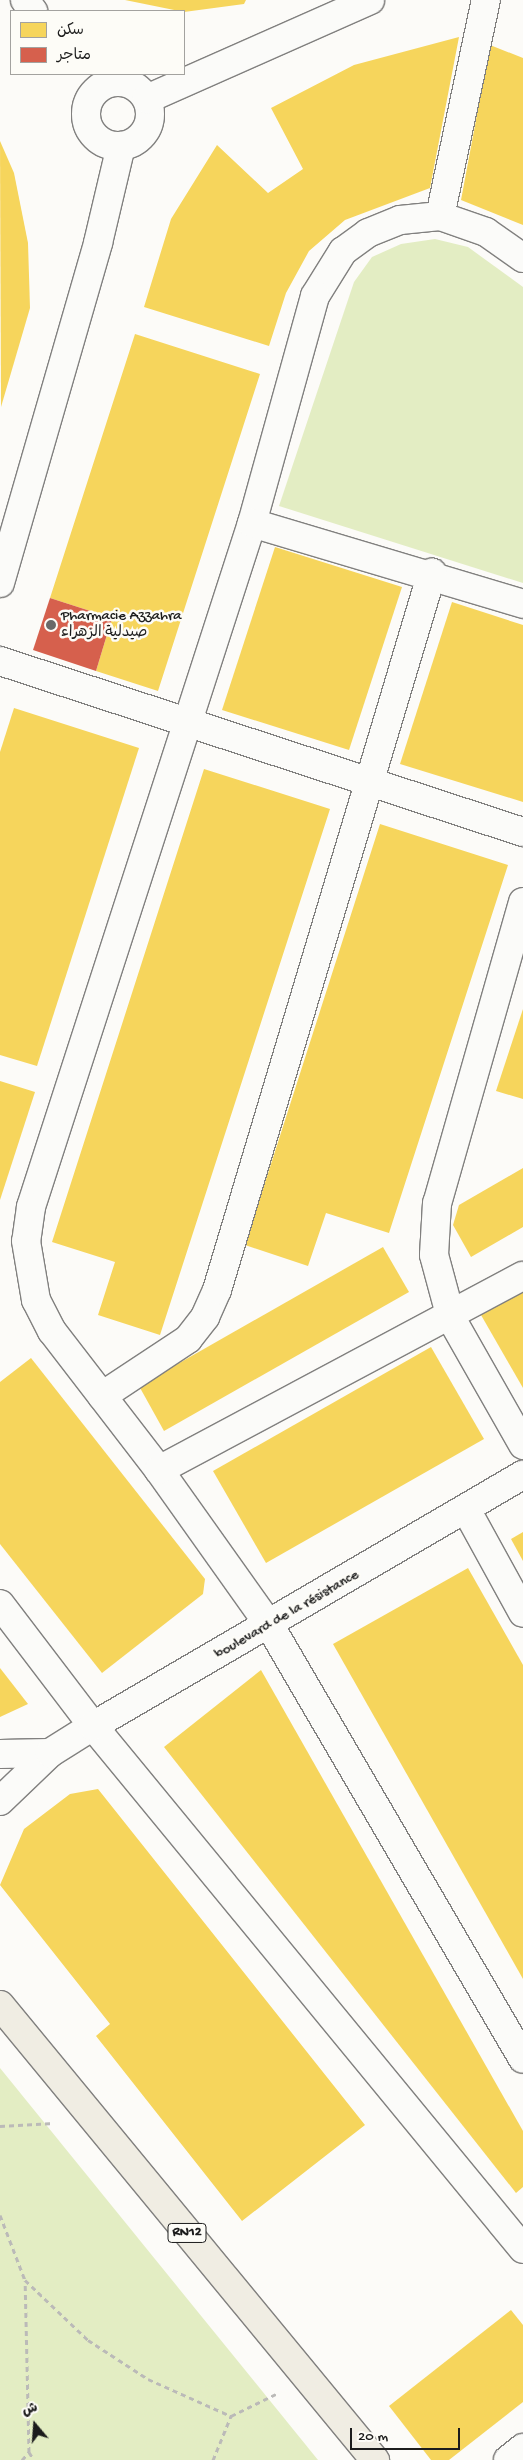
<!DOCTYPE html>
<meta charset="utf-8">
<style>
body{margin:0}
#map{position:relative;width:523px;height:2460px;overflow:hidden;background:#fcfbf8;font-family:"Gochi Hand","Playpen Sans Arabic",sans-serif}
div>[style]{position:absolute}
.green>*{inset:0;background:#e3edc3}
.homes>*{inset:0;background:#f6d55c}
.shops>*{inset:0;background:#d6604d}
.path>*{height:3px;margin-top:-1.5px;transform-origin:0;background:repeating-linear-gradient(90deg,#bbbab8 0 5px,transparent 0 9px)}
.roads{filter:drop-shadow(1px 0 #81807f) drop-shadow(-1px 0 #81807f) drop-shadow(0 1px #81807f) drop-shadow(0 -1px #81807f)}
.minor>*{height:28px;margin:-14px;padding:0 14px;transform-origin:14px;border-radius:14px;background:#fbfbf9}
.tertiary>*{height:28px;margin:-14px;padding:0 14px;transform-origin:14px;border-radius:14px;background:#fbfbf9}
.tertiary>.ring{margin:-14px;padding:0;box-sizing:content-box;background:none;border:28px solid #fbfbf9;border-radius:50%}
.primary>*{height:28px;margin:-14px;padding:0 14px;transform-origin:14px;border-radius:14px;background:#f0ede3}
.dots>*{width:14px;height:14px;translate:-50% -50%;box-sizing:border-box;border:2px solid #fdfcf7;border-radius:50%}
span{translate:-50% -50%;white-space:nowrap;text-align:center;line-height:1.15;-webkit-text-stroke:5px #fdfcf7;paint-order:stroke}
.shield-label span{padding:1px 4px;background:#fdfcf7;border:1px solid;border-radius:4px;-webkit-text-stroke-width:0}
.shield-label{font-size:14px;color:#1c1c1c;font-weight:700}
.poi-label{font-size:15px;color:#1c1c1c}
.left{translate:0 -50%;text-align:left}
.street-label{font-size:15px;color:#1c1c1c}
.legend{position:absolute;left:10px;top:10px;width:175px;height:65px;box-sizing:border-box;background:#fdfcf7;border:1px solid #a3a29f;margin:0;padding:6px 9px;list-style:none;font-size:15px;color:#1c1c1c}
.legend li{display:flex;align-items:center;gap:10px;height:25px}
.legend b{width:25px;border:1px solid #a3a29f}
.north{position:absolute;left:10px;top:2400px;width:50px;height:50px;-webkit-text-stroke:4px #fdfcf7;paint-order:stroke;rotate:342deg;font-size:14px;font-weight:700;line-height:20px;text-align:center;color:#1c1c1c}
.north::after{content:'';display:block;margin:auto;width:18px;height:22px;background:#1c1c1c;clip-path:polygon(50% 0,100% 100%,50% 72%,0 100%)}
.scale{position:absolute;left:350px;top:2428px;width:110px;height:22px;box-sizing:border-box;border:2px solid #1c1c1c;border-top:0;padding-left:6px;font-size:15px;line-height:18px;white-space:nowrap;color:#1c1c1c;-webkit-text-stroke:4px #fdfcf7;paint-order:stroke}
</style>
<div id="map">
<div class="green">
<i style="clip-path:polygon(435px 239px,468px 247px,523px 287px,523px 583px,279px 506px,354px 282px,372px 257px,401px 244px)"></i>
<i style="clip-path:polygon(0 2068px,318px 2460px,0 2460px)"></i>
</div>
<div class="homes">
<i style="clip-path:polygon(125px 0,246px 0,244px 4px,184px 12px)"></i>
<i style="clip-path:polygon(459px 37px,430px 188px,345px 220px,309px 251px,286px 293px,269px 346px,144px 307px,171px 219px,217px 145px,268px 193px,303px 169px,271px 108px,354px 65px)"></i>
<i style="clip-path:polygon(490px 45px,523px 58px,523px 225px,461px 200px)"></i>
<i style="clip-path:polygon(0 141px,14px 173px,28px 243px,30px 308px,1px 407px)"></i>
<i style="clip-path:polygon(135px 334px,260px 374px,158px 691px,96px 671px,112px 618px,50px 598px)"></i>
<i style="clip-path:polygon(275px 547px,402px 587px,349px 750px,222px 710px)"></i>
<i style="clip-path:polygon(452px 602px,523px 625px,523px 802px,400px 764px)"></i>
<i style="clip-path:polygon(14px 708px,139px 748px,37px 1066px,0 1055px,0 752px)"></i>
<i style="clip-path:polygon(204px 769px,330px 809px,160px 1335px,98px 1315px,115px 1262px,52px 1242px)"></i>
<i style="clip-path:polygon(380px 824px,508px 865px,389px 1233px,326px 1213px,308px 1266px,245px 1245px)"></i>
<i style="clip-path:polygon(523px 1009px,523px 1099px,496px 1091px)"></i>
<i style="clip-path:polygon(0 1081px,35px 1092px,0 1200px)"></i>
<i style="clip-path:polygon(523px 1168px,523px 1227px,471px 1257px,453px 1225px,459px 1205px)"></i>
<i style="clip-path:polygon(383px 1247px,409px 1292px,164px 1431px,139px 1386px)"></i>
<i style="clip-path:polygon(523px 1291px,523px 1388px,481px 1315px)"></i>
<i style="clip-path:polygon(431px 1347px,484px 1439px,266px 1563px,213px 1471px)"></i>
<i style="clip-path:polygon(31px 1358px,205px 1579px,203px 1594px,102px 1673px,0 1544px,0 1382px)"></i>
<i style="clip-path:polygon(523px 1532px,523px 1561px,511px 1539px)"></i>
<i style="clip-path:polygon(468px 1568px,523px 1665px,523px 1979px,333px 1644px)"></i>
<i style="clip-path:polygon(0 1668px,28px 1704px,0 1717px)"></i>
<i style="clip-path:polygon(261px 1670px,523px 2131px,523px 2187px,516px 2193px,164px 1747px)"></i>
<i style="clip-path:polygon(98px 1789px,365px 2125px,242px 2221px,96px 2036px,110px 2024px,0 1885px,24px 1829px,70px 1794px)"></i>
<i style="clip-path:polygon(511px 2310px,523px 2325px,523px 2402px,449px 2460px,431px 2460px,389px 2406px)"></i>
</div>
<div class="shops">
<i style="clip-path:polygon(50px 598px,112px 618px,96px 671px,33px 650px)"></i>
</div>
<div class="path">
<i style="left:0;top:2126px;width:54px;rotate:-3.2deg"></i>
<i style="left:0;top:2215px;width:70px;rotate:69deg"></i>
<i style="left:25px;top:2280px;width:87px;rotate:43.6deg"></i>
<i style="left:88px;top:2340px;width:72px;rotate:33deg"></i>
<i style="left:148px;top:2379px;width:91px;rotate:24deg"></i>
<i style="left:231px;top:2416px;width:50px;rotate:-26.1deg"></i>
<i style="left:29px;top:2452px;width:9px;rotate:58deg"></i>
<i style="left:22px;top:2460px;width:11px;rotate:-49deg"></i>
<i style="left:29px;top:2452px;width:171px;rotate:-91.3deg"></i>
<i style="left:213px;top:2460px;width:48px;rotate:-67.8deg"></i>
</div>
<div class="roads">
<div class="minor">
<i style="left:440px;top:216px;width:221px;rotate:-78deg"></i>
<i style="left:523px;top:258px;width:45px;rotate:-144.9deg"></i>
<i style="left:486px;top:232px;width:49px;rotate:-160.8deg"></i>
<i style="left:440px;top:216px;width:40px;rotate:174.3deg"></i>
<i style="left:400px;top:220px;width:35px;rotate:158deg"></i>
<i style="left:368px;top:233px;width:31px;rotate:144deg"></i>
<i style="left:343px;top:251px;width:53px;rotate:121.9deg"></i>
<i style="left:315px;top:296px;width:236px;rotate:105.5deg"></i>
<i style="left:252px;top:523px;width:719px;rotate:107.91deg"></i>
<i style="left:31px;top:1207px;width:34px;rotate:98deg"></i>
<i style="left:26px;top:1241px;width:60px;rotate:80.4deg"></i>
<i style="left:36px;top:1300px;width:35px;rotate:63deg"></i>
<i style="left:52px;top:1331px;width:175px;rotate:52.4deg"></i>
<i style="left:159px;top:1470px;width:191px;rotate:54.6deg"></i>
<i style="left:270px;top:1626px;width:501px;rotate:59.7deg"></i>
<i style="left:252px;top:523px;width:283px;rotate:16.6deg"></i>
<i style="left:0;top:583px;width:354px;rotate:-73.9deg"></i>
<i style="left:98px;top:243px;width:100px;rotate:-76.7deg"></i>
<i style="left:0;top:661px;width:550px;rotate:18.11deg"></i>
<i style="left:523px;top:902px;width:313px;rotate:105.9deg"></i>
<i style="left:437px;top:1203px;width:52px;rotate:93.3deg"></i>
<i style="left:434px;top:1255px;width:65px;rotate:74.9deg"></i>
<i style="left:451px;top:1318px;width:146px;rotate:60.4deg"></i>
<i style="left:102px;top:1396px;width:103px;rotate:-33.5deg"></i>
<i style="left:188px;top:1339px;width:28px;rotate:-52deg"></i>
<i style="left:205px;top:1317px;width:30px;rotate:-66deg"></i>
<i style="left:217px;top:1290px;width:749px;rotate:-73.31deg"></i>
<i style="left:159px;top:1470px;width:412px;rotate:-28.1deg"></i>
<i style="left:467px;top:1511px;width:116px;rotate:61.2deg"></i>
<i style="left:0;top:1604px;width:153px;rotate:52.7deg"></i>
<i style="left:93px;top:1726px;width:677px;rotate:50.57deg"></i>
<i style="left:0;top:1754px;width:50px;rotate:-1.1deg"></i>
<i style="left:0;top:1801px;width:69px;rotate:-43.8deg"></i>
<i style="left:50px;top:1753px;width:51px;rotate:-32.1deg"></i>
<i style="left:93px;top:1726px;width:498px;rotate:-30.3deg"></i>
<i style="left:508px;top:2460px;width:19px;rotate:-39deg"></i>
</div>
<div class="tertiary">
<i style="left:25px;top:0;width:14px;rotate:54deg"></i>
<i class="ring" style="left:86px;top:82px;width:36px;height:36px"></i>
<i style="left:147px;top:99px;width:244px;rotate:-23.9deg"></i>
</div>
<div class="primary">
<i style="left:0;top:2005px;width:590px;rotate:50.51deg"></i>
</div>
</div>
<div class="dots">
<i style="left:51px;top:625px;background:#6a6a69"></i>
</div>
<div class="shield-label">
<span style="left:187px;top:2233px">RN12</span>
</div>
<div class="poi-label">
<span class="left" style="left:61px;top:625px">Pharmacie Azzahra<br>صيدلية الزهراء</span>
</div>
<div class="street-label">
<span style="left:287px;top:1615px;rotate:-30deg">boulevard de la résistance</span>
</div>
<ul class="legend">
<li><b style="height:14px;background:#f6d55c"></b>سكن</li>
<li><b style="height:14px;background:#d6604d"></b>متاجر</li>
</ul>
<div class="north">ش</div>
<div class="scale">20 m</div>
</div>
